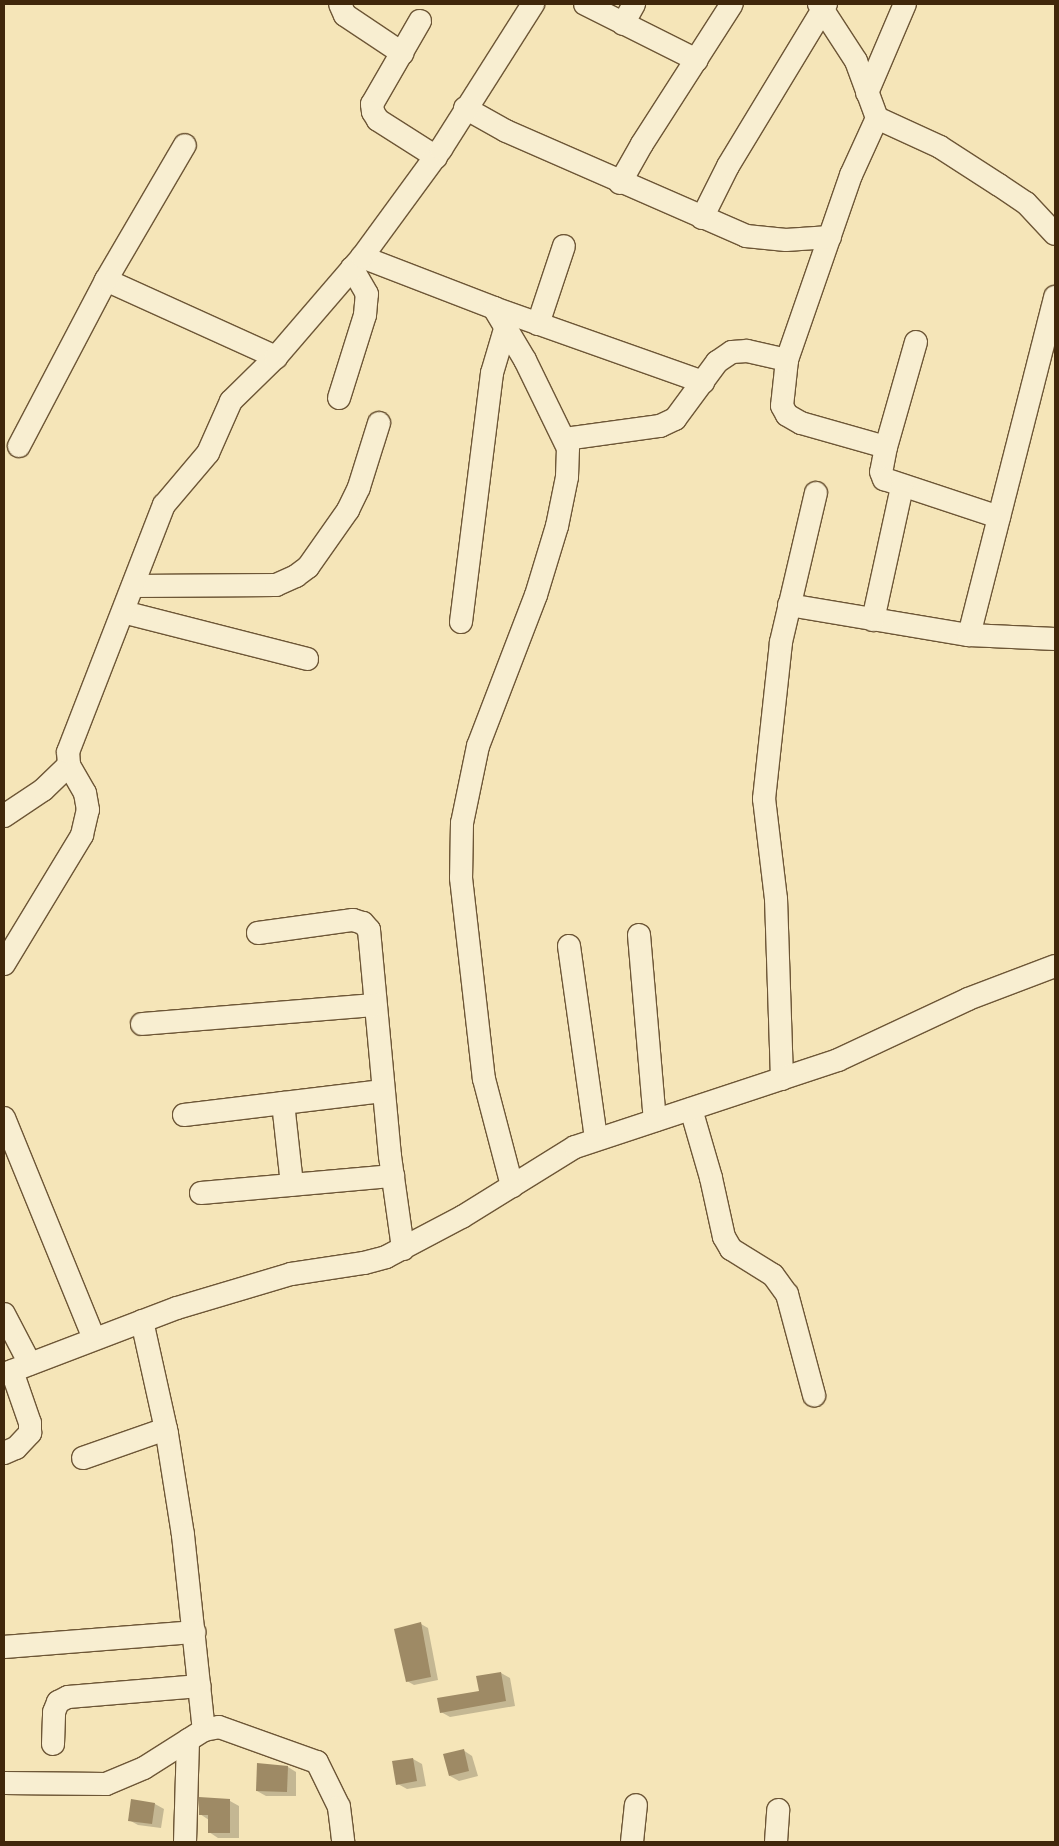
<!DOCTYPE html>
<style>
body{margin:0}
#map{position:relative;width:1059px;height:1846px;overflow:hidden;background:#f5e5b8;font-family:"Gentium Book Plus",serif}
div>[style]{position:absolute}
.shadow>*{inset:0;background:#0003}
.building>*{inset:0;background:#9e8a65}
.roads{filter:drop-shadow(1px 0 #6d5636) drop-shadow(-1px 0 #6d5636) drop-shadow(0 1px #6d5636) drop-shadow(0 -1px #6d5636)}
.minor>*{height:22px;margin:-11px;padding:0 11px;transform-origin:11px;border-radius:11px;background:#f8eed1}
span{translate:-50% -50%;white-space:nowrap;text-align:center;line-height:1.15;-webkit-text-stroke:4px #f8eed1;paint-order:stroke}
.frame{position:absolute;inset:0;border:5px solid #40270b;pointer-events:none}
</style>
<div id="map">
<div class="shadow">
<i style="clip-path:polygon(421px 1624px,428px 1628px,438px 1680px,414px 1685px,407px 1681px)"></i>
<i style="clip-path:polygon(501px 1673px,510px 1678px,515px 1706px,450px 1717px,441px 1712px,480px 1692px)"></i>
<i style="clip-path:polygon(463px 1750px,472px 1756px,478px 1776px,459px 1781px,450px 1776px)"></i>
<i style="clip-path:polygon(413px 1759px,422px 1764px,426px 1786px,407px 1789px,398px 1784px)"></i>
<i style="clip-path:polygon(288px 1767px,296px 1772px,296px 1796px,266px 1796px,257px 1791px)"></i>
<i style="clip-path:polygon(132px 1800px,155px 1804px,164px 1809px,161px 1828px,138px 1825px,129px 1820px)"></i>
<i style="clip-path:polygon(230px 1801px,239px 1806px,239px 1838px,218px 1838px,209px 1832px,209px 1820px,200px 1814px)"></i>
</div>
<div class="building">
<i style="clip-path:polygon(421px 1622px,431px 1677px,406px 1682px,394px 1629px)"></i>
<i style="clip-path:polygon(501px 1672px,506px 1701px,440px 1713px,437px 1698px,479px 1691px,476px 1676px)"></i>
<i style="clip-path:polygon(464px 1749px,469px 1771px,449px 1776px,443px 1754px)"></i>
<i style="clip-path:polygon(413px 1758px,417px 1781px,396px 1785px,392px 1761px)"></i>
<i style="clip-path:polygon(257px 1763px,288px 1766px,287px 1792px,256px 1791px)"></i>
<i style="clip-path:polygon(199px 1797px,230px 1799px,230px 1833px,208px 1833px,208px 1815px,199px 1815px)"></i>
<i style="clip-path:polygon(131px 1799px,155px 1803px,152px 1824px,128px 1821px)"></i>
</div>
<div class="roads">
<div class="minor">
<i style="left:340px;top:4px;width:12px;rotate:66deg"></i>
<i style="left:345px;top:15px;width:69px;rotate:33.7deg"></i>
<i style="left:585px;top:4px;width:125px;rotate:26.6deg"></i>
<i style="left:819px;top:4px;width:68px;rotate:57deg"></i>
<i style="left:856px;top:61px;width:61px;rotate:69.8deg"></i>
<i style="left:877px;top:118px;width:63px;rotate:114.5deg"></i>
<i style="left:851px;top:175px;width:196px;rotate:109.1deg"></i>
<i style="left:787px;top:360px;width:46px;rotate:96.2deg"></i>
<i style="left:782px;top:406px;width:10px;rotate:61deg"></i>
<i style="left:787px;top:415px;width:16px;rotate:30deg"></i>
<i style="left:801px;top:423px;width:88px;rotate:15.8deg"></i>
<i style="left:420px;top:21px;width:96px;rotate:120deg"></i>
<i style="left:372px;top:104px;width:8px;rotate:83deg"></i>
<i style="left:373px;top:112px;width:9px;rotate:58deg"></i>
<i style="left:378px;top:120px;width:69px;rotate:32.5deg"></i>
<i style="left:623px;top:24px;width:23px;rotate:-61deg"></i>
<i style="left:867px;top:93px;width:97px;rotate:-66.9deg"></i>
<i style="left:465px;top:108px;width:47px;rotate:29.3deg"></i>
<i style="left:506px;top:131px;width:262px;rotate:23.6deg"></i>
<i style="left:746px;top:236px;width:40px;rotate:5.7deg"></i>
<i style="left:786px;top:240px;width:44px;rotate:-3.9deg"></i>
<i style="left:877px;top:118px;width:69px;rotate:24.7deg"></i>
<i style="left:940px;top:147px;width:70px;rotate:32.8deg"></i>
<i style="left:999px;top:185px;width:32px;rotate:34deg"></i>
<i style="left:1026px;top:203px;width:42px;rotate:46.9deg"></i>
<i style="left:620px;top:183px;width:45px;rotate:-60.6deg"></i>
<i style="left:642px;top:144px;width:166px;rotate:-57.3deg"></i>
<i style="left:702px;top:218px;width:58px;rotate:-63.4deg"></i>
<i style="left:728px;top:166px;width:189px;rotate:-58.8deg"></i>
<i style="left:362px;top:257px;width:142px;rotate:21.1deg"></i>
<i style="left:494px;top:308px;width:222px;rotate:19.5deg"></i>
<i style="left:106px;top:280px;width:187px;rotate:24.4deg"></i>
<i style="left:494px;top:308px;width:61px;rotate:59.2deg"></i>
<i style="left:525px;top:360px;width:98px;rotate:64deg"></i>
<i style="left:568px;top:448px;width:29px;rotate:92deg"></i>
<i style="left:567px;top:477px;width:50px;rotate:101.5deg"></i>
<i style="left:557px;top:526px;width:72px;rotate:106.9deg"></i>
<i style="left:536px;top:595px;width:162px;rotate:111deg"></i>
<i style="left:478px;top:746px;width:79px;rotate:101.7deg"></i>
<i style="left:462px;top:823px;width:55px;rotate:91deg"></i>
<i style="left:461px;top:878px;width:202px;rotate:83.5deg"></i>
<i style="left:484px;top:1079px;width:111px;rotate:75.3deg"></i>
<i style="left:538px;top:324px;width:82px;rotate:-71.6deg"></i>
<i style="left:916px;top:342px;width:109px;rotate:105.9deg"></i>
<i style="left:886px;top:447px;width:25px;rotate:101deg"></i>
<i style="left:881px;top:472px;width:8px;rotate:67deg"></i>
<i style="left:884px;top:479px;width:121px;rotate:18.3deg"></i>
<i style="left:339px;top:398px;width:87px;rotate:-72.6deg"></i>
<i style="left:365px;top:315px;width:21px;rotate:-85deg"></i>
<i style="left:367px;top:294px;width:30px;rotate:-120deg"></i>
<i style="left:565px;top:439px;width:96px;rotate:-7.8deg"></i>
<i style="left:660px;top:426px;width:17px;rotate:-25deg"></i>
<i style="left:675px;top:419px;width:71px;rotate:-53.6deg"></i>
<i style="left:717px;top:362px;width:18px;rotate:-34deg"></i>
<i style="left:732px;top:352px;width:15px;rotate:-4deg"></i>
<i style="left:747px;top:351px;width:41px;rotate:12.7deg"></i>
<i style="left:19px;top:446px;width:187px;rotate:-62.3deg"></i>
<i style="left:106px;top:280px;width:156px;rotate:-59.7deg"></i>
<i style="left:133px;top:586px;width:143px;rotate:-0.4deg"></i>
<i style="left:276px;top:585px;width:22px;rotate:-24deg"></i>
<i style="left:296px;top:576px;width:15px;rotate:-37deg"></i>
<i style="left:308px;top:567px;width:70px;rotate:-54.9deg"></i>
<i style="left:348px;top:510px;width:25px;rotate:-64deg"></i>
<i style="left:359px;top:487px;width:67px;rotate:-72.6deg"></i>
<i style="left:789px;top:605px;width:182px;rotate:9.5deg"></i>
<i style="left:969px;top:635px;width:86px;rotate:2.7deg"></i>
<i style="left:123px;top:612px;width:190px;rotate:14.3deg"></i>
<i style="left:873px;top:620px;width:136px;rotate:-77.7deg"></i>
<i style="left:461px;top:622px;width:251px;rotate:-82.9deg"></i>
<i style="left:492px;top:373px;width:46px;rotate:-73.5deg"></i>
<i style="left:969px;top:635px;width:349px;rotate:-75.7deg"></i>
<i style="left:4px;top:816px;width:47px;rotate:-33.7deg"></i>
<i style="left:43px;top:790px;width:36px;rotate:-44deg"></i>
<i style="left:258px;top:933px;width:96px;rotate:-7.8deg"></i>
<i style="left:353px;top:920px;width:10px;rotate:17deg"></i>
<i style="left:363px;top:923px;width:9px;rotate:49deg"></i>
<i style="left:369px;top:930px;width:227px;rotate:84.7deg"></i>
<i style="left:390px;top:1156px;width:94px;rotate:82deg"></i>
<i style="left:639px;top:935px;width:186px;rotate:85.1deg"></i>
<i style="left:569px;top:946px;width:195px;rotate:82deg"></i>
<i style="left:4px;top:964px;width:151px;rotate:-58.8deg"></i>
<i style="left:82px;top:835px;width:26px;rotate:-77deg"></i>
<i style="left:88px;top:810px;width:17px;rotate:-100deg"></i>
<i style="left:85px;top:793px;width:32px;rotate:-120deg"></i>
<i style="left:69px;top:765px;width:13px;rotate:-94deg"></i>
<i style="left:68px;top:752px;width:265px;rotate:-68.8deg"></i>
<i style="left:164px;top:505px;width:68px;rotate:-49.8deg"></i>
<i style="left:208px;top:453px;width:57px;rotate:-66.1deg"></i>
<i style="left:231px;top:401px;width:63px;rotate:-44.4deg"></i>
<i style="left:276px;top:357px;width:132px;rotate:-49.3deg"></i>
<i style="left:362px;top:257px;width:134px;rotate:-53.8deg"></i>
<i style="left:441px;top:149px;width:172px;rotate:-57.6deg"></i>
<i style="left:142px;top:1024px;width:234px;rotate:-4.7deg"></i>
<i style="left:782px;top:1079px;width:180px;rotate:-91.9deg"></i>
<i style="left:776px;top:899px;width:101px;rotate:-96.8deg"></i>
<i style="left:764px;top:799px;width:158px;rotate:-83.8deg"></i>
<i style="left:781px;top:642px;width:153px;rotate:-76.8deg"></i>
<i style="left:283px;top:1103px;width:82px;rotate:83.7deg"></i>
<i style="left:691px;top:1109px;width:72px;rotate:73.8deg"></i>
<i style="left:711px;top:1178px;width:60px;rotate:77.6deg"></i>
<i style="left:724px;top:1237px;width:14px;rotate:60deg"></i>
<i style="left:731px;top:1249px;width:49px;rotate:31.8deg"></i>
<i style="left:773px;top:1275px;width:24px;rotate:54deg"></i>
<i style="left:787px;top:1294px;width:105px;rotate:75deg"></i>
<i style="left:184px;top:1115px;width:200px;rotate:-6.9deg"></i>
<i style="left:4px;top:1118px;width:238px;rotate:67.8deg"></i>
<i style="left:201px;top:1193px;width:193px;rotate:-5.1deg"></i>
<i style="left:4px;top:1314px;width:56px;rotate:62.5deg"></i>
<i style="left:142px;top:1321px;width:116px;rotate:77.5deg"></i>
<i style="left:167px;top:1434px;width:102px;rotate:81deg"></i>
<i style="left:183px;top:1535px;width:196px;rotate:83.9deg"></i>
<i style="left:4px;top:1374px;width:185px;rotate:-20.9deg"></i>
<i style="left:177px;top:1308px;width:119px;rotate:-16.6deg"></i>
<i style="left:291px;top:1274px;width:74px;rotate:-8.6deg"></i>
<i style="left:364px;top:1263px;width:23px;rotate:-15deg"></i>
<i style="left:386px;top:1257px;width:86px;rotate:-27.8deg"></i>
<i style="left:462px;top:1217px;width:133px;rotate:-31.8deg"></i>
<i style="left:575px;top:1147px;width:277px;rotate:-18.3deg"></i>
<i style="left:838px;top:1060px;width:144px;rotate:-25.1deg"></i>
<i style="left:968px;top:999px;width:93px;rotate:-20.8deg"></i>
<i style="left:4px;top:1453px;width:13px;rotate:-23deg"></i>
<i style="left:16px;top:1448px;width:21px;rotate:-47deg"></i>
<i style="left:30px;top:1433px;width:10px;rotate:-90deg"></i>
<i style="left:30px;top:1423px;width:55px;rotate:-109.1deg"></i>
<i style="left:83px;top:1458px;width:88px;rotate:-19.3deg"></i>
<i style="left:4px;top:1647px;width:191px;rotate:-4.5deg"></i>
<i style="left:53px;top:1744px;width:32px;rotate:-88deg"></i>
<i style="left:54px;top:1712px;width:11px;rotate:-68deg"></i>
<i style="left:58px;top:1702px;width:11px;rotate:-27deg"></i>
<i style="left:68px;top:1697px;width:132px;rotate:-4.8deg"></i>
<i style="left:4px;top:1783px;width:102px;rotate:0.6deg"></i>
<i style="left:106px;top:1784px;width:41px;rotate:-22.8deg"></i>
<i style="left:144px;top:1768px;width:71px;rotate:-32.3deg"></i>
<i style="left:204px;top:1730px;width:15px;rotate:-11deg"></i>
<i style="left:219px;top:1727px;width:104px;rotate:19.7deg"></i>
<i style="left:317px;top:1762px;width:50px;rotate:63.9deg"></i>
<i style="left:339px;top:1807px;width:35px;rotate:83deg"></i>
<i style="left:185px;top:1842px;width:102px;rotate:-88.3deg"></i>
<i style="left:632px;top:1842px;width:37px;rotate:-84deg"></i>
<i style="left:776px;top:1842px;width:32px;rotate:-86deg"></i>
</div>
</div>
<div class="frame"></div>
</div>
